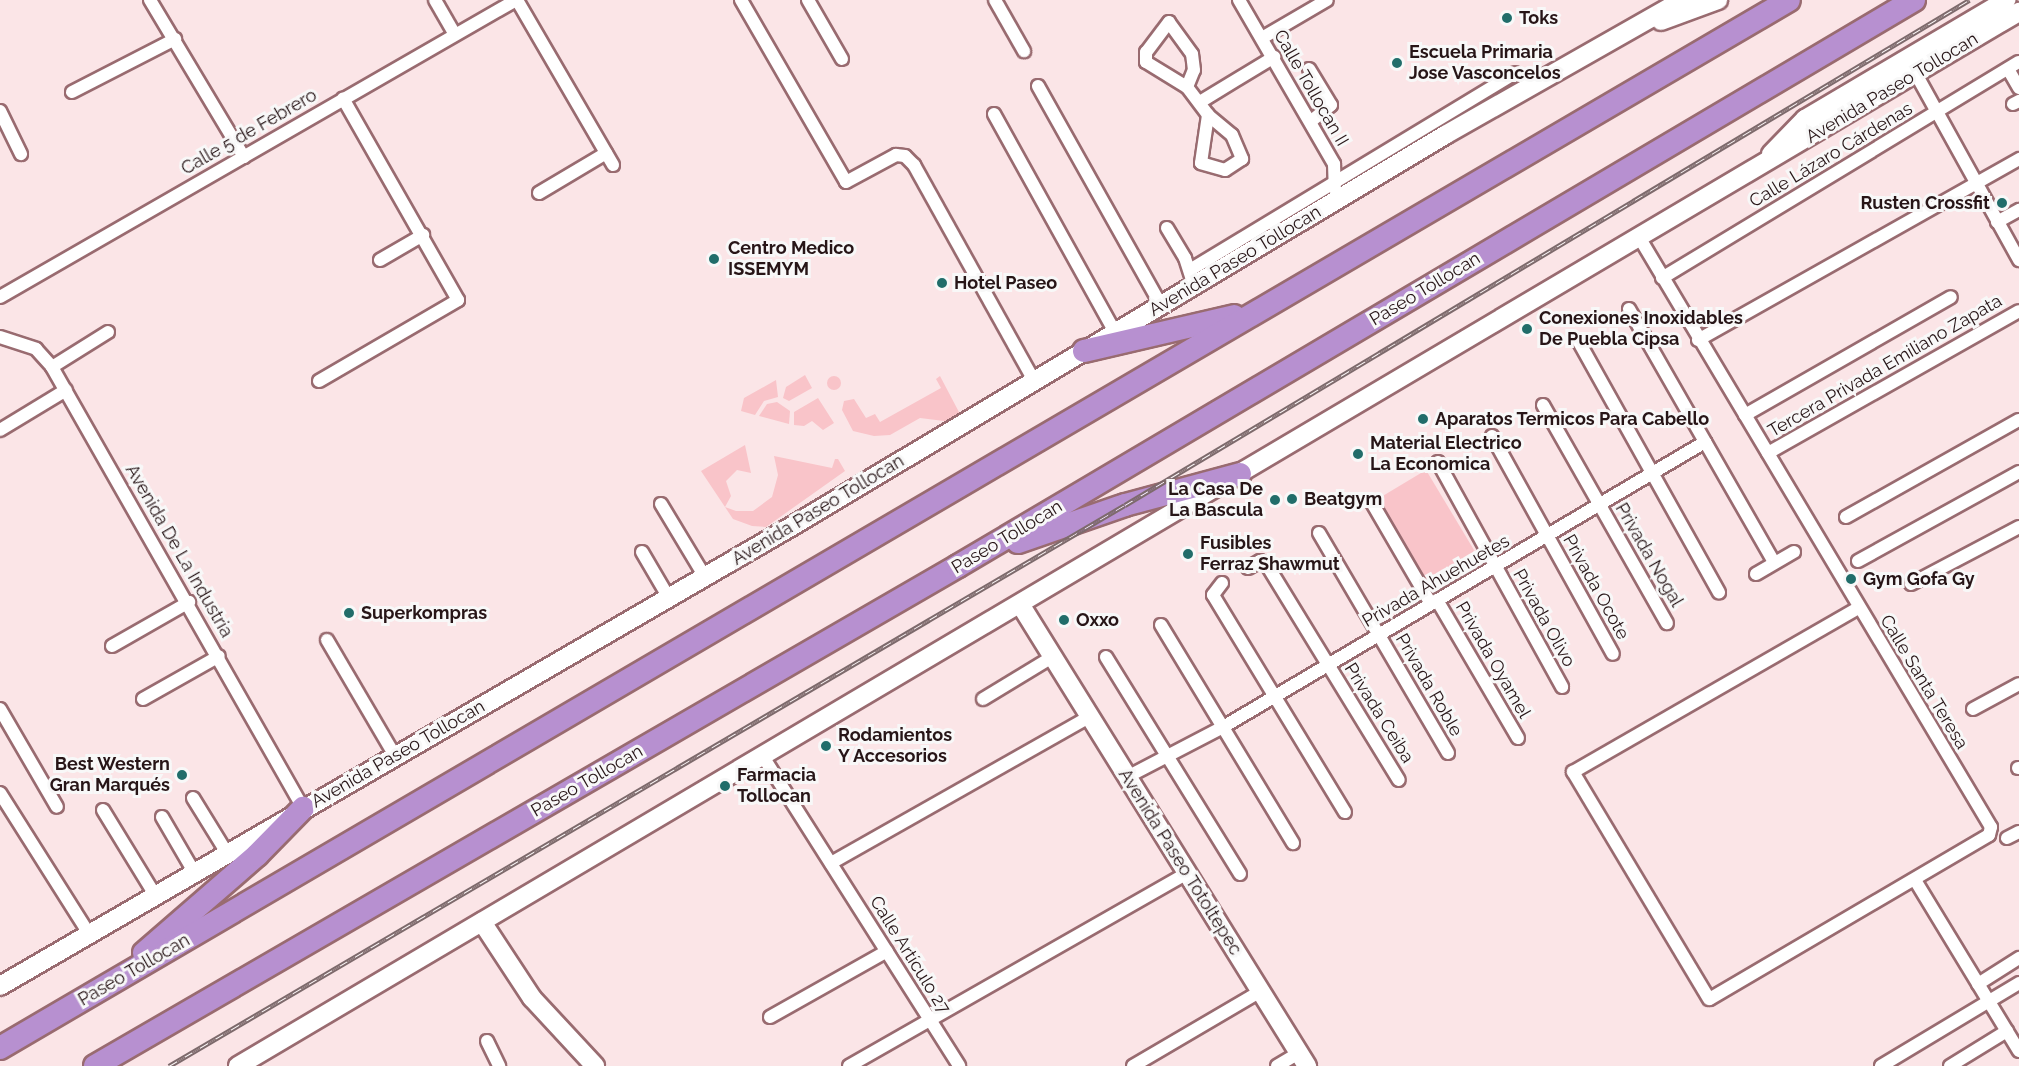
<!DOCTYPE html>
<meta charset="utf-8">
<style>
body{margin:0}
#map{position:relative;width:2019px;height:1066px;overflow:hidden;background:#fbe5e7;font-family:Raleway,sans-serif}
div>[style]{position:absolute}
.green>*{inset:0;background:#f9c4c9}
.round{border-radius:50%}
.roads{filter:drop-shadow(2px 0 #996b70) drop-shadow(-2px 0 #996b70) drop-shadow(0 2px #996b70) drop-shadow(0 -2px #996b70)}
.street>*{height:12px;margin:-6px;padding:0 6px;transform-origin:6px;border-radius:6px;background:#fff}
.secondary>*{height:18px;margin:-9px;padding:0 9px;transform-origin:9px;border-radius:9px;background:#fff}
.highway>*{height:22px;margin:-11px;padding:0 11px;transform-origin:11px;border-radius:11px;background:#b790d0}
.rail>*{height:5px;margin-top:-2.5px;transform-origin:0;background:repeating-linear-gradient(90deg,#f8f8f8 0 9px,#7d6a6c 0 18px);box-sizing:border-box;border-block:2px solid #7d6a6c}
.dots>*{width:16px;height:16px;translate:-50% -50%;box-sizing:border-box;border:3px solid #f8f8f8;border-radius:50%}
span{translate:-50% -50%;white-space:nowrap;text-align:center;line-height:1.15;-webkit-text-stroke:6px #f8f8f8;paint-order:stroke}
.poi-label{font-size:18px;color:#271517;font-weight:700}
.left{translate:0 -50%;text-align:left}
.right{translate:-100% -50%;text-align:right}
.street-label{font-size:18px;color:#271517}
</style>
<div id="map">
<div class="green">
<i style="clip-path:polygon(805px 375px,812px 388px,789px 401px,783px 398px,786px 387px)"></i>
<i class="round" style="left:827px;top:376px;width:14px;height:14px"></i>
<i style="clip-path:polygon(940px 376px,960px 414px,952px 422px,920px 418px,890px 435px,874px 436px,853px 431px,842px 410px,844px 401px,854px 399px,866px 418px,875px 414px,880px 422px,941px 388px,936px 379px)"></i>
<i style="clip-path:polygon(776px 380px,778px 397px,764px 401px,755px 415px,741px 411px,744px 398px)"></i>
<i style="clip-path:polygon(818px 398px,834px 423px,823px 430px,812px 421px,804px 426px,794px 425px,794px 412px)"></i>
<i style="clip-path:polygon(777px 402px,790px 411px,789px 424px,759px 416px,767px 404px)"></i>
<i style="clip-path:polygon(745px 445px,751px 473px,737px 470px,726px 481px,731px 496px,725px 507px,736px 511px,753px 511px,772px 497px,778px 475px,774px 456px,832px 468px,835px 459px,838px 459px,845px 471px,766px 527px,752px 526px,733px 519px,701px 471px)"></i>
<i style="clip-path:polygon(1426px 470px,1480px 560px,1426px 590px,1376px 500px)"></i>
</div>
<div class="roads">
<div class="street">
<i style="left:150px;top:0;width:183px;rotate:59.1deg"></i>
<i style="left:435px;top:0;width:39px;rotate:60deg"></i>
<i style="left:517px;top:0;width:191px;rotate:59.8deg"></i>
<i style="left:741px;top:0;width:210px;rotate:60deg"></i>
<i style="left:846px;top:182px;width:57px;rotate:-28.4deg"></i>
<i style="left:896px;top:155px;width:9px;rotate:6deg"></i>
<i style="left:905px;top:156px;width:13px;rotate:45deg"></i>
<i style="left:914px;top:165px;width:247px;rotate:60.9deg"></i>
<i style="left:808px;top:0;width:68px;rotate:60deg"></i>
<i style="left:995px;top:0;width:59px;rotate:60.4deg"></i>
<i style="left:1239px;top:0;width:190px;rotate:59.9deg"></i>
<i style="left:1334px;top:164px;width:25px;rotate:88deg"></i>
<i style="left:1262px;top:38px;width:75px;rotate:-30.3deg"></i>
<i style="left:1309px;top:69px;width:42px;rotate:58.6deg"></i>
<i style="left:1331px;top:105px;width:26px;rotate:141deg"></i>
<i style="left:2008px;top:69px;width:22px;rotate:60deg"></i>
<i style="left:1916px;top:74px;width:213px;rotate:61deg"></i>
<i style="left:1038px;top:86px;width:251px;rotate:60.7deg"></i>
<i style="left:1187px;top:87px;width:18px;rotate:-68deg"></i>
<i style="left:1194px;top:70px;width:16px;rotate:-97deg"></i>
<i style="left:1192px;top:54px;width:39px;rotate:-126deg"></i>
<i style="left:1169px;top:22px;width:38px;rotate:127deg"></i>
<i style="left:1146px;top:52px;width:10px;rotate:90deg"></i>
<i style="left:1146px;top:62px;width:48px;rotate:31.4deg"></i>
<i style="left:1187px;top:87px;width:35px;rotate:53deg"></i>
<i style="left:1208px;top:115px;width:31px;rotate:40deg"></i>
<i style="left:1232px;top:135px;width:26px;rotate:67deg"></i>
<i style="left:1242px;top:159px;width:20px;rotate:147deg"></i>
<i style="left:1225px;top:170px;width:25px;rotate:-164deg"></i>
<i style="left:1201px;top:163px;width:49px;rotate:-81.7deg"></i>
<i style="left:72px;top:92px;width:116px;rotate:-27.2deg"></i>
<i style="left:1200px;top:102px;width:87px;rotate:-31.3deg"></i>
<i style="left:2013px;top:104px;width:7px;rotate:-27deg"></i>
<i style="left:0;top:111px;width:48px;rotate:64deg"></i>
<i style="left:994px;top:114px;width:249px;rotate:61deg"></i>
<i style="left:539px;top:193px;width:78px;rotate:-30.8deg"></i>
<i style="left:1997px;top:222px;width:25px;rotate:-29deg"></i>
<i style="left:1167px;top:228px;width:35px;rotate:59deg"></i>
<i style="left:1185px;top:258px;width:20px;rotate:72deg"></i>
<i style="left:1639px;top:237px;width:687px;rotate:59.18deg"></i>
<i style="left:1991px;top:827px;width:8px;rotate:104deg"></i>
<i style="left:1989px;top:835px;width:324px;rotate:149.6deg"></i>
<i style="left:1709px;top:999px;width:265px;rotate:-120.9deg"></i>
<i style="left:1573px;top:772px;width:329px;rotate:-29.9deg"></i>
<i style="left:380px;top:260px;width:50px;rotate:-30.2deg"></i>
<i style="left:1190px;top:270px;width:380px;rotate:-31.2deg"></i>
<i style="left:1662px;top:278px;width:417px;rotate:-31.2deg"></i>
<i style="left:0;top:297px;width:595px;rotate:-29.92deg"></i>
<i style="left:1629px;top:309px;width:292px;rotate:60.2deg"></i>
<i style="left:0;top:337px;width:38px;rotate:18deg"></i>
<i style="left:36px;top:349px;width:24px;rotate:48deg"></i>
<i style="left:52px;top:367px;width:507px;rotate:60.35deg"></i>
<i style="left:1698px;top:340px;width:369px;rotate:-29.4deg"></i>
<i style="left:1579px;top:342px;width:287px;rotate:60.8deg"></i>
<i style="left:52px;top:367px;width:66px;rotate:-32deg"></i>
<i style="left:319px;top:381px;width:161px;rotate:-30.2deg"></i>
<i style="left:458px;top:300px;width:232px;rotate:-119.7deg"></i>
<i style="left:1543px;top:405px;width:251px;rotate:60.4deg"></i>
<i style="left:1745px;top:415px;width:237px;rotate:-29.8deg"></i>
<i style="left:0;top:430px;width:77px;rotate:-31.2deg"></i>
<i style="left:1492px;top:436px;width:249px;rotate:61deg"></i>
<i style="left:1768px;top:453px;width:288px;rotate:-29.5deg"></i>
<i style="left:1438px;top:462px;width:257px;rotate:61.1deg"></i>
<i style="left:1371px;top:501px;width:119px;rotate:59.8deg"></i>
<i style="left:661px;top:504px;width:85px;rotate:58.9deg"></i>
<i style="left:1846px;top:517px;width:198px;rotate:-29.3deg"></i>
<i style="left:1319px;top:533px;width:255px;rotate:59.6deg"></i>
<i style="left:642px;top:552px;width:53px;rotate:59.6deg"></i>
<i style="left:1858px;top:561px;width:184px;rotate:-28.9deg"></i>
<i style="left:1248px;top:568px;width:14px;rotate:-30deg"></i>
<i style="left:1260px;top:561px;width:8px;rotate:30deg"></i>
<i style="left:1267px;top:565px;width:252px;rotate:58.5deg"></i>
<i style="left:1756px;top:574px;width:44px;rotate:-30.1deg"></i>
<i style="left:1222px;top:583px;width:15px;rotate:127deg"></i>
<i style="left:1213px;top:595px;width:254px;rotate:58.7deg"></i>
<i style="left:1911px;top:584px;width:122px;rotate:-27.8deg"></i>
<i style="left:1437px;top:600px;width:160px;rotate:59.6deg"></i>
<i style="left:1161px;top:625px;width:255px;rotate:58.8deg"></i>
<i style="left:327px;top:640px;width:134px;rotate:59.6deg"></i>
<i style="left:112px;top:646px;width:89px;rotate:-29.7deg"></i>
<i style="left:1106px;top:657px;width:255px;rotate:58.3deg"></i>
<i style="left:143px;top:699px;width:87px;rotate:-29.5deg"></i>
<i style="left:983px;top:699px;width:81px;rotate:-31.3deg"></i>
<i style="left:0;top:709px;width:113px;rotate:59.8deg"></i>
<i style="left:1973px;top:709px;width:52px;rotate:-28.5deg"></i>
<i style="left:762px;top:755px;width:368px;rotate:57.6deg"></i>
<i style="left:2018px;top:768px;width:1px"></i>
<i style="left:1127px;top:777px;width:108px;rotate:-27.5deg"></i>
<i style="left:1223px;top:727px;width:560px;rotate:-30.6deg"></i>
<i style="left:0;top:793px;width:167px;rotate:57.7deg"></i>
<i style="left:193px;top:798px;width:65px;rotate:58.3deg"></i>
<i style="left:103px;top:810px;width:100px;rotate:58.5deg"></i>
<i style="left:162px;top:817px;width:64px;rotate:59.8deg"></i>
<i style="left:2007px;top:838px;width:13px;rotate:-27deg"></i>
<i style="left:831px;top:863px;width:296px;rotate:-29.5deg"></i>
<i style="left:1915px;top:880px;width:200px;rotate:58.7deg"></i>
<i style="left:1978px;top:984px;width:49px;rotate:-32.4deg"></i>
<i style="left:770px;top:1017px;width:134px;rotate:-29.4deg"></i>
<i style="left:487px;top:1041px;width:28px;rotate:64deg"></i>
<i style="left:849px;top:1066px;width:388px;rotate:-29.7deg"></i>
<i style="left:1133px;top:1066px;width:148px;rotate:-30.4deg"></i>
<i style="left:1277px;top:1066px;width:26px;rotate:-31deg"></i>
<i style="left:1881px;top:1066px;width:161px;rotate:-31deg"></i>
<i style="left:1950px;top:1066px;width:67px;rotate:-31.6deg"></i>
</div>
<div class="secondary">
<i style="left:1661px;top:21px;width:61px;rotate:-20.2deg"></i>
<i style="left:1771px;top:154px;width:49px;rotate:-45.8deg"></i>
<i style="left:1805px;top:119px;width:234px;rotate:-30.6deg"></i>
<i style="left:1020px;top:604px;width:544px;rotate:58.15deg"></i>
<i style="left:482px;top:922px;width:91px;rotate:56.7deg"></i>
<i style="left:532px;top:998px;width:93px;rotate:47.2deg"></i>
<i style="left:0;top:986px;width:918px;rotate:-30.14deg"></i>
<i style="left:794px;top:525px;width:759px;rotate:-30.92deg"></i>
<i style="left:1445px;top:135px;width:274px;rotate:-29.6deg"></i>
<i style="left:238px;top:1066px;width:2070px;rotate:-30.62deg"></i>
</div>
<div class="highway">
<i style="left:1084px;top:351px;width:154px;rotate:-13.1deg"></i>
<i style="left:1018px;top:542px;width:113px;rotate:-19.1deg"></i>
<i style="left:1125px;top:505px;width:119px;rotate:-15.1deg"></i>
<i style="left:144px;top:953px;width:150px;rotate:-40.9deg"></i>
<i style="left:257px;top:855px;width:66px;rotate:-45.6deg"></i>
<i style="left:0;top:1048px;width:2073px;rotate:-30.36deg"></i>
<i style="left:95px;top:1066px;width:997px;rotate:-30.09deg"></i>
<i style="left:958px;top:566px;width:1111px;rotate:-30.63deg"></i>
</div>
</div>
<div class="rail">
<i style="left:169px;top:1066px;width:1108px;rotate:-30.41deg"></i>
<i style="left:1125px;top:505px;width:984px;rotate:-30.89deg"></i>
</div>
<div class="dots">
<i style="left:1507px;top:18px;background:#216d6a"></i>
<i style="left:1397px;top:63px;background:#216d6a"></i>
<i style="left:2002px;top:203px;background:#216d6a"></i>
<i style="left:714px;top:259px;background:#216d6a"></i>
<i style="left:942px;top:283px;background:#216d6a"></i>
<i style="left:1527px;top:329px;background:#216d6a"></i>
<i style="left:1423px;top:419px;background:#216d6a"></i>
<i style="left:1358px;top:454px;background:#216d6a"></i>
<i style="left:1292px;top:499px;background:#216d6a"></i>
<i style="left:1275px;top:500px;background:#216d6a"></i>
<i style="left:1188px;top:554px;background:#216d6a"></i>
<i style="left:1851px;top:579px;background:#216d6a"></i>
<i style="left:349px;top:613px;background:#216d6a"></i>
<i style="left:1064px;top:620px;background:#216d6a"></i>
<i style="left:826px;top:746px;background:#216d6a"></i>
<i style="left:182px;top:775px;background:#216d6a"></i>
<i style="left:725px;top:786px;background:#216d6a"></i>
</div>
<div class="poi-label">
<span class="left" style="left:1519px;top:18px">Toks</span>
<span class="left" style="left:1409px;top:63px">Escuela Primaria<br>Jose Vasconcelos</span>
<span class="right" style="left:1990px;top:203px">Rusten Crossfit</span>
<span class="left" style="left:728px;top:259px">Centro Medico<br>ISSEMYM</span>
<span class="left" style="left:954px;top:283px">Hotel Paseo</span>
<span class="left" style="left:1539px;top:329px">Conexiones Inoxidables<br>De Puebla Cipsa</span>
<span class="left" style="left:1435px;top:419px">Aparatos Termicos Para Cabello</span>
<span class="left" style="left:1370px;top:454px">Material Electrico<br>La Economica</span>
<span class="right" style="left:1263px;top:500px">La Casa De<br>La Bascula</span>
<span class="left" style="left:1304px;top:499px">Beatgym</span>
<span class="left" style="left:1200px;top:554px">Fusibles<br>Ferraz Shawmut</span>
<span class="left" style="left:1863px;top:579px">Gym Gofa Gy</span>
<span class="left" style="left:361px;top:613px">Superkompras</span>
<span class="left" style="left:1076px;top:620px">Oxxo</span>
<span class="left" style="left:838px;top:746px">Rodamientos<br>Y Accesorios</span>
<span class="right" style="left:170px;top:775px">Best Western<br>Gran Marqués</span>
<span class="left" style="left:737px;top:786px">Farmacia<br>Tollocan</span>
</div>
<div class="street-label">
<span style="left:1311px;top:88px;rotate:60deg">Calle Tollocan II</span>
<span style="left:1892px;top:88px;rotate:-31deg">Avenida Paseo Tollocan</span>
<span style="left:249px;top:132px;rotate:-30deg">Calle 5 de Febrero</span>
<span style="left:1831px;top:155px;rotate:-31deg">Calle Lázaro Cárdenas</span>
<span style="left:1235px;top:261px;rotate:-31deg">Avenida Paseo Tollocan</span>
<span style="left:1425px;top:289px;rotate:-31deg">Paseo Tollocan</span>
<span style="left:1885px;top:366px;rotate:-30deg">Tercera Privada Emiliano Zapata</span>
<span style="left:818px;top:510px;rotate:-31deg">Avenida Paseo Tollocan</span>
<span style="left:1007px;top:537px;rotate:-31deg">Paseo Tollocan</span>
<span style="left:179px;top:551px;rotate:60deg">Avenida De La Industria</span>
<span style="left:1649px;top:555px;rotate:60deg">Privada Nogal</span>
<span style="left:1436px;top:581px;rotate:-30deg">Privada Ahuehuetes</span>
<span style="left:1596px;top:587px;rotate:61deg">Privada Ocote</span>
<span style="left:1544px;top:618px;rotate:61deg">Privada Olivo</span>
<span style="left:1493px;top:660px;rotate:60deg">Privada Oyamel</span>
<span style="left:1924px;top:682px;rotate:59deg">Calle Santa Teresa</span>
<span style="left:1429px;top:685px;rotate:60deg">Privada Roble</span>
<span style="left:1379px;top:713px;rotate:58deg">Privada Ceiba</span>
<span style="left:398px;top:754px;rotate:-30deg">Avenida Paseo Tollocan</span>
<span style="left:587px;top:781px;rotate:-30deg">Paseo Tollocan</span>
<span style="left:1180px;top:862px;rotate:58deg">Avenida Paseo Totoltepec</span>
<span style="left:910px;top:955px;rotate:58deg">Calle Artículo 27</span>
<span style="left:134px;top:970px;rotate:-30deg">Paseo Tollocan</span>
</div>
</div>
